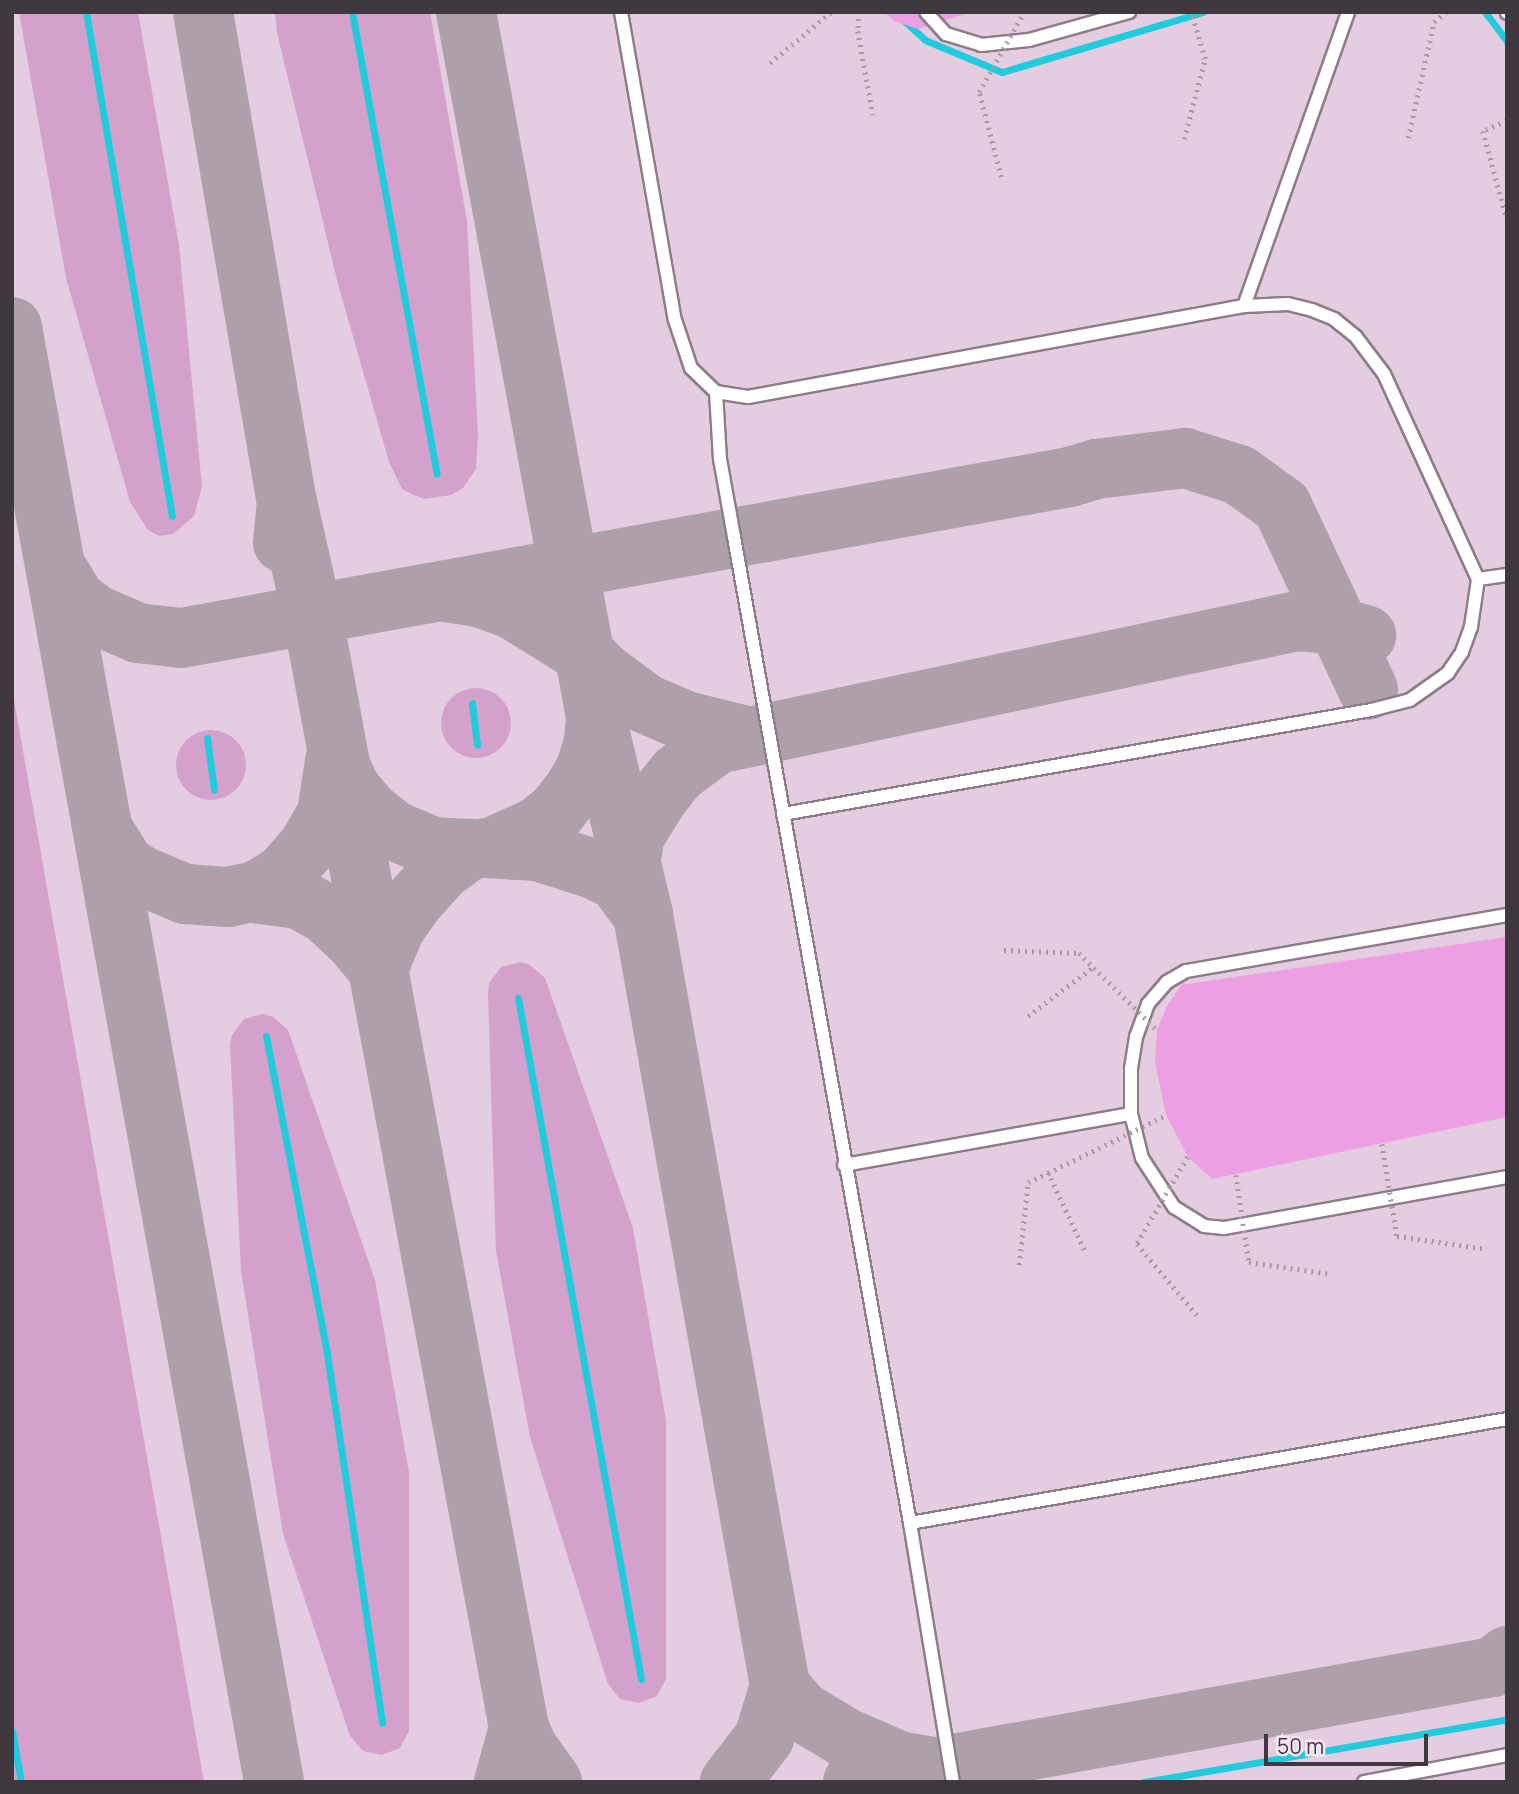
<!DOCTYPE html>
<style>
body{margin:0}
#map{position:relative;width:1519px;height:1794px;overflow:hidden;background:#e9d9e6;font-family:Manrope,sans-serif}
div>[style]{position:absolute}
.built>*{inset:0;background:#e4cde0}
.green>*{inset:0;background:#d4a1cd}
.round{border-radius:50%}
.stream>*{height:7px;margin:-3.5px;padding:0 3.5px;transform-origin:3.5px;border-radius:3.5px;background:#21cbdd}
.taxiway>*{height:60px;margin:-30px;padding:0 30px;transform-origin:30px;border-radius:30px;background:#aea0ab}
.building>*{inset:0;background:#ed9fe4}
.path>*{height:4.5px;margin-top:-2.25px;transform-origin:0;background:repeating-linear-gradient(90deg,#a69aa4 0 2px,transparent 0 7px)}
.roads{filter:drop-shadow(2px 0 #8c7d89) drop-shadow(-2px 0 #8c7d89) drop-shadow(0 2px #8c7d89) drop-shadow(0 -2px #8c7d89)}
.service>*{height:12px;margin:-6px;padding:0 6px;transform-origin:6px;border-radius:6px;background:#fff}
.path-bridge>*{height:4.5px;margin-top:-2.25px;transform-origin:0;background:repeating-linear-gradient(90deg,#a69aa4 0 2px,transparent 0 7px)}
span{translate:-50% -50%;white-space:nowrap;text-align:center;line-height:1.15;-webkit-text-stroke:5px #f6e6f4;paint-order:stroke}
.frame{position:absolute;inset:0;border:14px solid #3f383e;pointer-events:none}
.scale{position:absolute;left:1264px;top:1734px;width:164px;height:32px;box-sizing:border-box;border:4px solid #3f383e;border-top:0;padding-left:9px;font-size:21px;line-height:24px;white-space:nowrap;color:#3f383e;-webkit-text-stroke:5px #f6e6f4;paint-order:stroke}
</style>
<div id="map">
<div class="built">
<i style="clip-path:polygon(12px 12px,1507px 12px,1507px 1782px,12px 1782px)"></i>
</div>
<div class="green">
<i style="clip-path:polygon(19px 12px,138px 12px,179px 245px,202px 487px,194px 516px,173px 534px,159px 536px,148px 530px,130px 502px,66px 278px)"></i>
<i style="clip-path:polygon(275px 12px,430px 12px,467px 221px,478px 436px,476px 469px,463px 488px,451px 495px,424px 499px,414px 495px,402px 489px,389px 462px,338px 284px,277px 33px)"></i>
<i style="clip-path:polygon(12px 688px,204px 1782px,12px 1782px)"></i>
<i class="round" style="left:441px;top:688px;width:70px;height:70px"></i>
<i class="round" style="left:176px;top:730px;width:70px;height:70px"></i>
<i style="clip-path:polygon(521px 962px,530px 965px,545px 978px,633px 1228px,666px 1421px,666px 1679px,657px 1696px,639px 1703px,620px 1699px,608px 1684px,530px 1437px,496px 1251px,488px 993px,489px 983px,501px 967px)"></i>
<i style="clip-path:polygon(263px 1014px,273px 1017px,288px 1030px,375px 1280px,409px 1473px,409px 1731px,400px 1748px,382px 1755px,363px 1751px,350px 1736px,283px 1534px,241px 1271px,230px 1045px,232px 1035px,244px 1019px)"></i>
</div>
<div class="stream">
<i style="left:86px;top:12px;width:511px;rotate:80.32deg"></i>
<i style="left:352px;top:12px;width:469px;rotate:79.6deg"></i>
<i style="left:1485px;top:12px;width:36px;rotate:53deg"></i>
<i style="left:902px;top:19px;width:31px;rotate:42deg"></i>
<i style="left:925px;top:40px;width:83px;rotate:22.6deg"></i>
<i style="left:1002px;top:72px;width:210px;rotate:-16.6deg"></i>
<i style="left:472px;top:703px;width:42px;rotate:83.2deg"></i>
<i style="left:207px;top:738px;width:52px;rotate:82.3deg"></i>
<i style="left:518px;top:998px;width:692px;rotate:79.76deg"></i>
<i style="left:266px;top:1036px;width:324px;rotate:79.1deg"></i>
<i style="left:327px;top:1354px;width:373px;rotate:81.5deg"></i>
<i style="left:12px;top:1731px;width:52px;rotate:80deg"></i>
<i style="left:1144px;top:1782px;width:368px;rotate:-9.8deg"></i>
</div>
<div class="taxiway">
<i style="left:203px;top:12px;width:497px;rotate:80.3deg"></i>
<i style="left:287px;top:502px;width:41px;rotate:95.6deg"></i>
<i style="left:466px;top:12px;width:717px;rotate:79.55deg"></i>
<i style="left:596px;top:717px;width:25px;rotate:95deg"></i>
<i style="left:594px;top:742px;width:27px;rotate:107deg"></i>
<i style="left:586px;top:768px;width:23px;rotate:119deg"></i>
<i style="left:575px;top:788px;width:31px;rotate:128deg"></i>
<i style="left:556px;top:812px;width:24px;rotate:142deg"></i>
<i style="left:537px;top:827px;width:48px;rotate:155.6deg"></i>
<i style="left:12px;top:327px;width:1478px;rotate:79.79deg"></i>
<i style="left:287px;top:502px;width:114px;rotate:77.3deg"></i>
<i style="left:312px;top:613px;width:1134px;rotate:79.48deg"></i>
<i style="left:519px;top:1728px;width:56px;rotate:105.5deg"></i>
<i style="left:59px;top:572px;width:33px;rotate:59deg"></i>
<i style="left:76px;top:600px;width:25px;rotate:37deg"></i>
<i style="left:96px;top:615px;width:46px;rotate:23.2deg"></i>
<i style="left:138px;top:633px;width:43px;rotate:6.6deg"></i>
<i style="left:181px;top:638px;width:903px;rotate:-10.27deg"></i>
<i style="left:1070px;top:477px;width:27px;rotate:-17deg"></i>
<i style="left:1096px;top:469px;width:90px;rotate:-7deg"></i>
<i style="left:1185px;top:458px;width:57px;rotate:17.5deg"></i>
<i style="left:1239px;top:475px;width:53px;rotate:35.8deg"></i>
<i style="left:1282px;top:506px;width:203px;rotate:64.9deg"></i>
<i style="left:446px;top:592px;width:33px;rotate:9deg"></i>
<i style="left:479px;top:597px;width:35px;rotate:20deg"></i>
<i style="left:512px;top:609px;width:86px;rotate:31.7deg"></i>
<i style="left:585px;top:654px;width:27px;rotate:45deg"></i>
<i style="left:604px;top:673px;width:52px;rotate:36.4deg"></i>
<i style="left:646px;top:704px;width:43px;rotate:23deg"></i>
<i style="left:686px;top:721px;width:66px;rotate:14deg"></i>
<i style="left:596px;top:717px;width:204px;rotate:76.6deg"></i>
<i style="left:643px;top:915px;width:783px;rotate:79.92deg"></i>
<i style="left:780px;top:1686px;width:54px;rotate:107.1deg"></i>
<i style="left:764px;top:1738px;width:56px;rotate:127.7deg"></i>
<i style="left:343px;top:772px;width:17px;rotate:66deg"></i>
<i style="left:350px;top:788px;width:30px;rotate:50deg"></i>
<i style="left:369px;top:811px;width:31px;rotate:38deg"></i>
<i style="left:393px;top:830px;width:43px;rotate:23deg"></i>
<i style="left:433px;top:847px;width:38px;rotate:3deg"></i>
<i style="left:105px;top:833px;width:39px;rotate:58deg"></i>
<i style="left:126px;top:866px;width:19px;rotate:32deg"></i>
<i style="left:142px;top:876px;width:47px;rotate:22.7deg"></i>
<i style="left:185px;top:894px;width:43px;rotate:4deg"></i>
<i style="left:228px;top:897px;width:64px;rotate:-11.7deg"></i>
<i style="left:485px;top:848px;width:52px;rotate:3.3deg"></i>
<i style="left:537px;top:851px;width:60px;rotate:17.5deg"></i>
<i style="left:594px;top:869px;width:25px;rotate:26deg"></i>
<i style="left:617px;top:880px;width:44px;rotate:53.4deg"></i>
<i style="left:630px;top:865px;width:30px;rotate:-81deg"></i>
<i style="left:635px;top:835px;width:47px;rotate:-58deg"></i>
<i style="left:660px;top:795px;width:28px;rotate:-51deg"></i>
<i style="left:678px;top:773px;width:49px;rotate:-36.6deg"></i>
<i style="left:717px;top:744px;width:593px;rotate:-11.97deg"></i>
<i style="left:1297px;top:621px;width:32px;rotate:5deg"></i>
<i style="left:1329px;top:624px;width:39px;rotate:17deg"></i>
<i style="left:253px;top:893px;width:35px;rotate:-31deg"></i>
<i style="left:283px;top:875px;width:40px;rotate:-49deg"></i>
<i style="left:309px;top:845px;width:36px;rotate:-60deg"></i>
<i style="left:327px;top:814px;width:54px;rotate:-81.4deg"></i>
<i style="left:253px;top:893px;width:46px;rotate:7.4deg"></i>
<i style="left:299px;top:899px;width:31px;rotate:29deg"></i>
<i style="left:326px;top:914px;width:38px;rotate:43deg"></i>
<i style="left:354px;top:940px;width:38px;rotate:50deg"></i>
<i style="left:378px;top:969px;width:44px;rotate:-67.5deg"></i>
<i style="left:395px;top:928px;width:33px;rotate:-55deg"></i>
<i style="left:414px;top:901px;width:42px;rotate:-47.9deg"></i>
<i style="left:442px;top:870px;width:36px;rotate:-36deg"></i>
<i style="left:780px;top:1686px;width:33px;rotate:50deg"></i>
<i style="left:801px;top:1711px;width:52px;rotate:31deg"></i>
<i style="left:846px;top:1738px;width:58px;rotate:23.5deg"></i>
<i style="left:899px;top:1761px;width:27px;rotate:10deg"></i>
<i style="left:519px;top:1728px;width:21px;rotate:67deg"></i>
<i style="left:527px;top:1747px;width:43px;rotate:54.5deg"></i>
<i style="left:853px;top:1782px;width:650px;rotate:-10.19deg"></i>
<i style="left:1493px;top:1667px;width:18px;rotate:-38deg"></i>
</div>
<div class="building">
<i style="clip-path:polygon(884px 12px,968px 12px,968px 13px,918px 29px,894px 21px)"></i>
<i style="clip-path:polygon(1507px 937px,1507px 1117px,1212px 1179px,1188px 1157px,1166px 1115px,1155px 1062px,1157px 1030px,1167px 1006px,1181px 985px)"></i>
</div>
<div class="path">
<i style="left:859px;top:12px;width:19px;rotate:93deg"></i>
<i style="left:858px;top:31px;width:85px;rotate:79.9deg"></i>
<i style="left:770px;top:63px;width:80px;rotate:-39.9deg"></i>
<i style="left:1507px;top:121px;width:26px;rotate:157deg"></i>
<i style="left:1483px;top:131px;width:92px;rotate:74.9deg"></i>
<i style="left:1408px;top:138px;width:119px;rotate:-77.4deg"></i>
<i style="left:1434px;top:22px;width:16px;rotate:-40deg"></i>
<i style="left:1184px;top:139px;width:83px;rotate:-75.3deg"></i>
<i style="left:1205px;top:59px;width:49px;rotate:-106.6deg"></i>
<i style="left:1028px;top:1016px;width:81px;rotate:-37deg"></i>
<i style="left:1019px;top:1265px;width:83px;rotate:-83.8deg"></i>
<i style="left:1028px;top:1182px;width:22px;rotate:-24deg"></i>
</div>
<div class="roads">
<div class="service">
<i style="left:621px;top:12px;width:313px;rotate:80.1deg"></i>
<i style="left:675px;top:320px;width:51px;rotate:71.6deg"></i>
<i style="left:691px;top:368px;width:35px;rotate:44deg"></i>
<i style="left:716px;top:392px;width:32px;rotate:9deg"></i>
<i style="left:748px;top:397px;width:504px;rotate:-10.4deg"></i>
<i style="left:1244px;top:306px;width:44px;rotate:-2.6deg"></i>
<i style="left:1288px;top:304px;width:25px;rotate:14deg"></i>
<i style="left:1312px;top:310px;width:24px;rotate:22deg"></i>
<i style="left:1334px;top:319px;width:28px;rotate:39deg"></i>
<i style="left:1356px;top:337px;width:46px;rotate:52.9deg"></i>
<i style="left:1384px;top:374px;width:226px;rotate:65.4deg"></i>
<i style="left:1478px;top:579px;width:49px;rotate:98.3deg"></i>
<i style="left:1471px;top:627px;width:27px;rotate:110deg"></i>
<i style="left:1462px;top:652px;width:25px;rotate:124deg"></i>
<i style="left:1448px;top:673px;width:47px;rotate:144.6deg"></i>
<i style="left:1410px;top:700px;width:40px;rotate:165.6deg"></i>
<i style="left:1371px;top:710px;width:597px;rotate:169.97deg"></i>
<i style="left:926px;top:12px;width:30px;rotate:48deg"></i>
<i style="left:946px;top:34px;width:37px;rotate:17deg"></i>
<i style="left:981px;top:45px;width:48px;rotate:-5.9deg"></i>
<i style="left:1029px;top:40px;width:104px;rotate:-15.6deg"></i>
<i style="left:1507px;top:12px;width:1px;rotate:90deg"></i>
<i style="left:1244px;top:306px;width:312px;rotate:-70.5deg"></i>
<i style="left:716px;top:392px;width:67px;rotate:86.6deg"></i>
<i style="left:720px;top:459px;width:79px;rotate:79.8deg"></i>
<i style="left:734px;top:537px;width:1002px;rotate:79.88deg"></i>
<i style="left:910px;top:1523px;width:263px;rotate:80.6deg"></i>
<i style="left:1478px;top:579px;width:29px;rotate:-8deg"></i>
<i style="left:1507px;top:915px;width:326px;rotate:170.1deg"></i>
<i style="left:1186px;top:971px;width:22px;rotate:150deg"></i>
<i style="left:1167px;top:982px;width:29px;rotate:131deg"></i>
<i style="left:1148px;top:1004px;width:35px;rotate:110deg"></i>
<i style="left:1136px;top:1037px;width:32px;rotate:99deg"></i>
<i style="left:1131px;top:1069px;width:45px;rotate:90deg"></i>
<i style="left:1131px;top:1114px;width:45px;rotate:76deg"></i>
<i style="left:1142px;top:1158px;width:59px;rotate:56.9deg"></i>
<i style="left:1174px;top:1207px;width:36px;rotate:32deg"></i>
<i style="left:1204px;top:1226px;width:20px;rotate:6deg"></i>
<i style="left:1224px;top:1228px;width:288px;rotate:-10.2deg"></i>
<i style="left:844px;top:1165px;width:291px;rotate:-10.1deg"></i>
<i style="left:910px;top:1523px;width:606px;rotate:-9.88deg"></i>
<i style="left:1364px;top:1782px;width:146px;rotate:-10.7deg"></i>
</div>
</div>
<div class="path-bridge">
<i style="left:1001px;top:177px;width:88px;rotate:-104.5deg"></i>
<i style="left:979px;top:92px;width:92px;rotate:-60.6deg"></i>
<i style="left:1004px;top:950px;width:75px;rotate:2.3deg"></i>
<i style="left:1079px;top:953px;width:110px;rotate:44.6deg"></i>
<i style="left:1382px;top:1144px;width:93px;rotate:80.7deg"></i>
<i style="left:1397px;top:1236px;width:91px;rotate:8.2deg"></i>
<i style="left:1188px;top:1157px;width:101px;rotate:120.4deg"></i>
<i style="left:1137px;top:1244px;width:93px;rotate:49.8deg"></i>
<i style="left:1236px;top:1175px;width:88px;rotate:81.5deg"></i>
<i style="left:1249px;top:1262px;width:83px;rotate:8.3deg"></i>
<i style="left:1084px;top:1250px;width:85px;rotate:-115.1deg"></i>
<i style="left:1048px;top:1173px;width:131px;rotate:-26.2deg"></i>
</div>
<div class="frame"></div>
<div class="scale">50 m</div>
</div>
